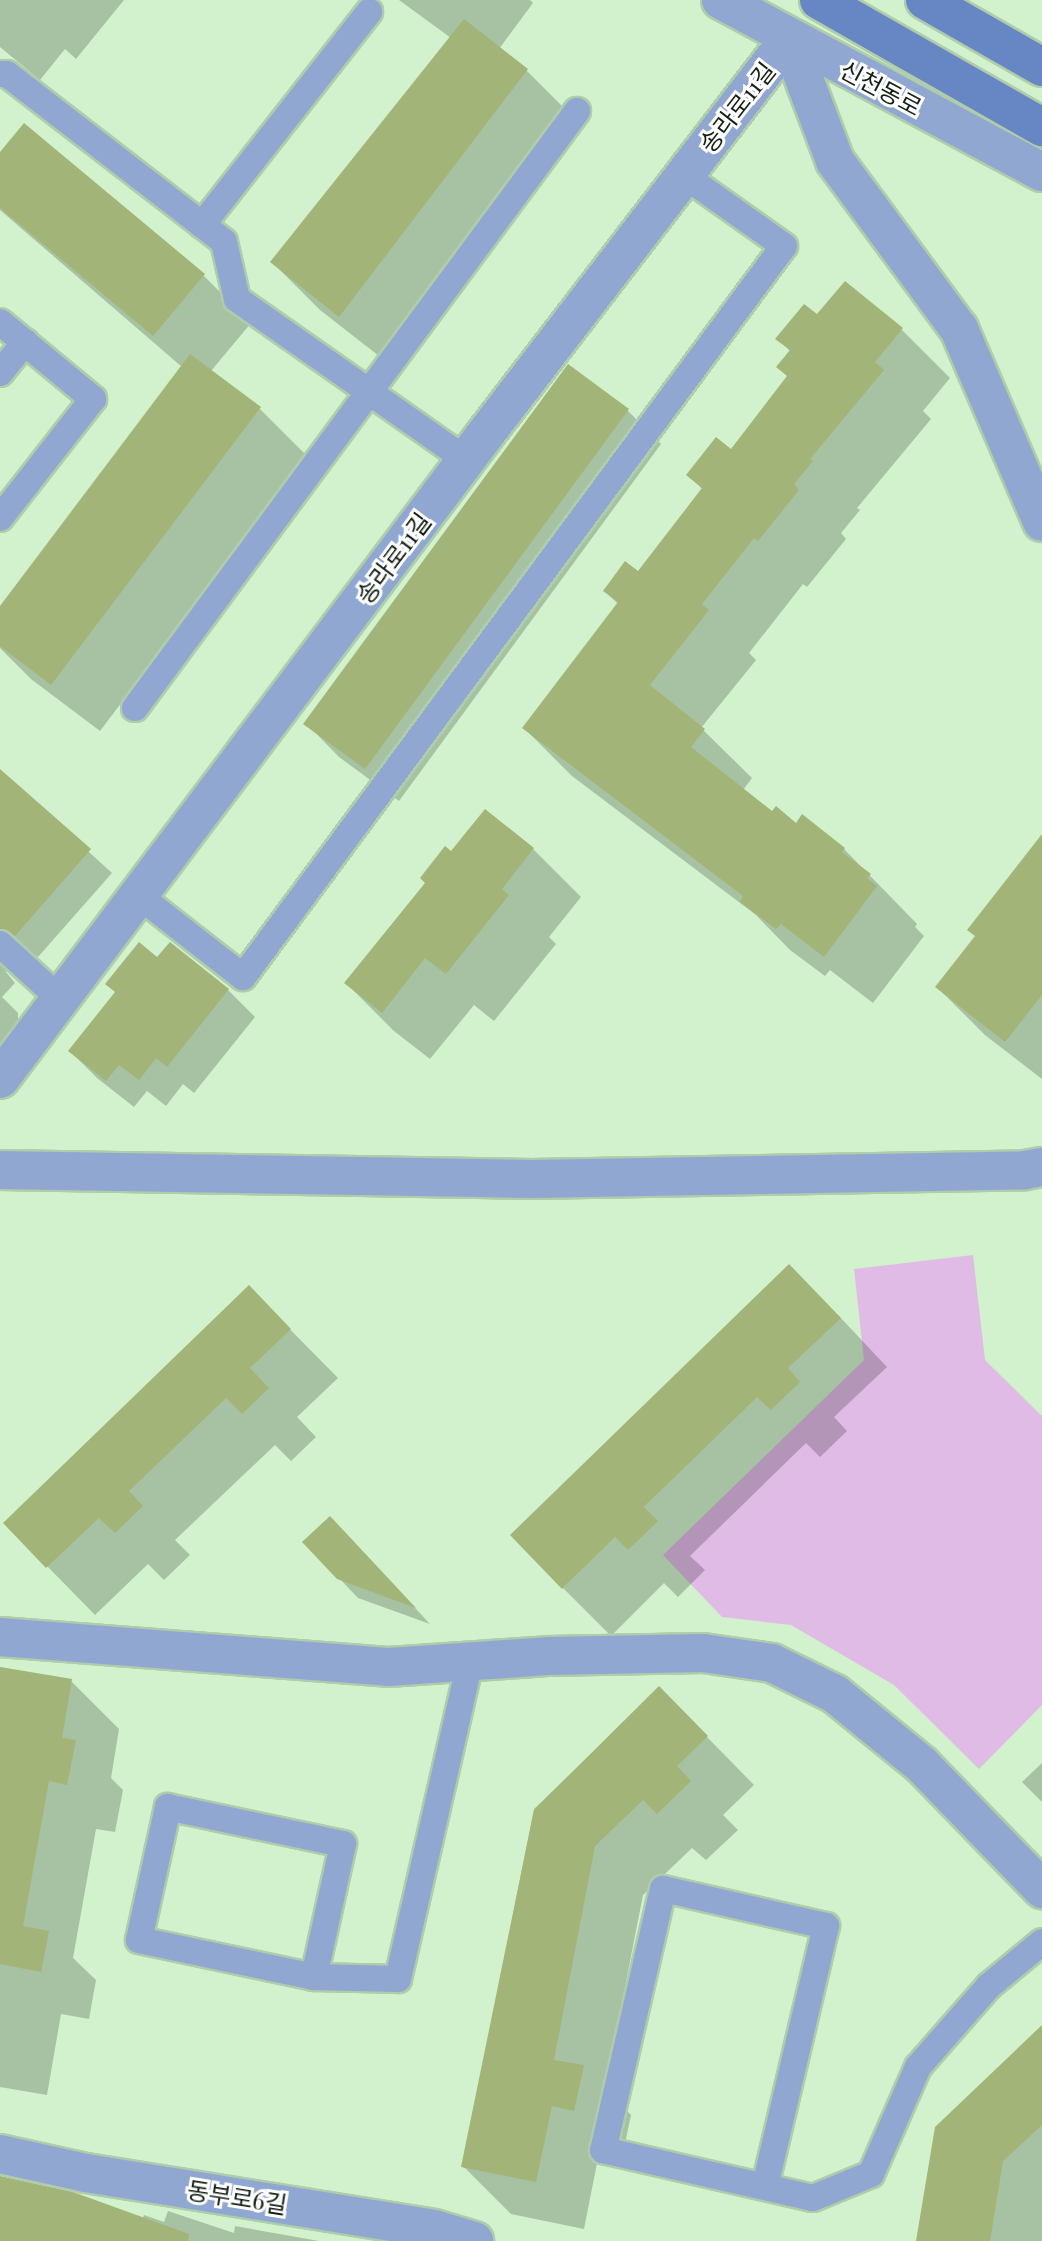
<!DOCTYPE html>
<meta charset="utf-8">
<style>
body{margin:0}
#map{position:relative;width:1042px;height:2241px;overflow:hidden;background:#d1f2cc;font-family:"Playfair Display","Noto Sans KR",serif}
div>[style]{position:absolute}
.green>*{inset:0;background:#e0bbe5}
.shadow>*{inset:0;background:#0003}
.building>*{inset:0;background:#a2b477}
.roads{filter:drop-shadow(2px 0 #afccab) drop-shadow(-2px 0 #afccab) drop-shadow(0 2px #afccab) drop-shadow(0 -2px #afccab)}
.service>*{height:26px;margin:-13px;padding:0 13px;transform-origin:13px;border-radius:13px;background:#90a7d1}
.minor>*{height:38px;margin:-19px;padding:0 19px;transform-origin:19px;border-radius:19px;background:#90a7d1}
.tertiary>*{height:38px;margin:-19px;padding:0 19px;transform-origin:19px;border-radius:19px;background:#90a7d1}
.secondary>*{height:38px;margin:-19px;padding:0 19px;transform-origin:19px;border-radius:19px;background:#6687c3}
span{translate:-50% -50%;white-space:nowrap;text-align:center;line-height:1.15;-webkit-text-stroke:6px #fff;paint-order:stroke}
.street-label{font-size:24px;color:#142013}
</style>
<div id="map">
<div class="green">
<i style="clip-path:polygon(973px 1255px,985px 1360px,1042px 1416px,1042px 1705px,979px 1769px,894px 1685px,791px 1625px,722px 1617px,663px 1555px,864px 1360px,854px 1269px)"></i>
</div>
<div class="shadow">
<i style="clip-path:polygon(0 0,124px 0,76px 59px,65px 49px,40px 80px,0 47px)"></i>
<i style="clip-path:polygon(399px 0,530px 0,533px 3px,499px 49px,527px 71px,575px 119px,388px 363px,320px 310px,272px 262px,451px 38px)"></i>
<i style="clip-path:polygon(0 155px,203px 275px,251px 323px,211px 371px,260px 409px,308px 457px,100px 731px,31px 679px,0 648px,0 609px,182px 367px,0 210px)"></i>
<i style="clip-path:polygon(845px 283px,902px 330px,950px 378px,923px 411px,931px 419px,857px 508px,860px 510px,841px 533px,846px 539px,807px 587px,803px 584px,749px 653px,756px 660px,701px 728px,752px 778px,743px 790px,772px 813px,844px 849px,917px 924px,915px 927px,924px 936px,873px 1003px,830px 970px,825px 976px,790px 950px,756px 915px,572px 776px,524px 728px,618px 604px,605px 591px,639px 574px,703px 490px,688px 474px,731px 451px,789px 377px,791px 352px,778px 339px,817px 317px)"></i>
<i style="clip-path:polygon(568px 367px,628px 411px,661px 444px,399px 801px,339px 757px,306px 723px)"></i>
<i style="clip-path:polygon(0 782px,13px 783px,112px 873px,38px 957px,26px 950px,10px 956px,6px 972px,15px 983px,2px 997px,18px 1013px,18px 1031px,0 1049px)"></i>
<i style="clip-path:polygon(1042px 837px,1042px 1079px,985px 1035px,937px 987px,976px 937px)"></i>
<i style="clip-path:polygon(533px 849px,581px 897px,549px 937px,556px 944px,494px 1021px,474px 1005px,430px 1059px,394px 1031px,346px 983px,451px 853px)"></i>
<i style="clip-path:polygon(228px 990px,255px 1017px,194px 1093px,183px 1084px,166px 1106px,147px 1091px,134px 1107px,97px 1078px,70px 1051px)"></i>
<i style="clip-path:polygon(249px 1288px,338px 1378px,297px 1417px,316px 1437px,291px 1461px,275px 1445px,175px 1540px,190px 1555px,164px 1580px,148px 1564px,95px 1615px,5px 1523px)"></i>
<i style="clip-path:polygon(837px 1314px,887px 1367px,834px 1417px,847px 1431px,820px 1457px,806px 1443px,690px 1556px,705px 1570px,678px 1597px,664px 1583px,611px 1636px,563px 1588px)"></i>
<i style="clip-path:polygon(349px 1537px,430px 1624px,358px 1598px,339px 1578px)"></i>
<i style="clip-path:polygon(0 1668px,71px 1681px,119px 1729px,111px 1778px,123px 1790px,115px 1832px,96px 1829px,73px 1958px,96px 1980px,89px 2019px,61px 2014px,47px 2095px,0 2087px)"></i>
<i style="clip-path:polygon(659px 1688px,754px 1785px,723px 1815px,738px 1830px,706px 1860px,692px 1848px,643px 1895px,605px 2089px,631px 2115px,622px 2158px,599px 2153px,584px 2229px,511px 2214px,463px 2166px,534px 1809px)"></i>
<i style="clip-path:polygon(1042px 1763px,1042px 1802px,1022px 1782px)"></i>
<i style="clip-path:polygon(1042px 2028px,1042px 2241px,917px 2241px)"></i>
<i style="clip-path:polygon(0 2177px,142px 2220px,144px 2215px,164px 2222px,168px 2211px,234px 2233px,235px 2226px,319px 2241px,0 2241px)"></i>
</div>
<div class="building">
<i style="clip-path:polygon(464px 19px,528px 69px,339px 317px,270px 262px)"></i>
<i style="clip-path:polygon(24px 123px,205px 274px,153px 336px,0 208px,0 152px)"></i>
<i style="clip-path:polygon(845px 281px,903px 328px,875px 362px,884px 370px,810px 459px,813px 461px,794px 484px,799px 490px,758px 541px,754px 538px,702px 604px,709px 610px,650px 685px,705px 729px,691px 747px,772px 811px,776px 806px,796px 823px,802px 814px,845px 848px,842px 852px,871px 874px,867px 878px,877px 886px,824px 957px,781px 924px,776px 929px,740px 902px,743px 896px,522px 728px,618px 602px,603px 591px,625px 561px,638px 571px,702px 488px,686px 475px,716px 437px,731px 449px,787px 376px,776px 367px,790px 350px,775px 339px,804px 304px,817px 314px)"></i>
<i style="clip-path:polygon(190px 354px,261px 407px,51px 685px,0 646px,0 606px)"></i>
<i style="clip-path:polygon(568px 364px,629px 409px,365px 769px,303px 724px)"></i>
<i style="clip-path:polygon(0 769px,91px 849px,15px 936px,0 929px)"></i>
<i style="clip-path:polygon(485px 809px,534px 848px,502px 889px,509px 895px,446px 974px,425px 958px,382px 1013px,344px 983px,425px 883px,420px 878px,445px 846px,451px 851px)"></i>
<i style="clip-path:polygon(1042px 834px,1042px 995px,1005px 1042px,935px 987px,975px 936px,967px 930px)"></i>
<i style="clip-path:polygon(139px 942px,157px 957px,170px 942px,229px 989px,167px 1067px,156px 1058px,139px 1080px,119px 1065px,106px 1081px,68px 1051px,115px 992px,105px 984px)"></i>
<i style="clip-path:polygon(789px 1264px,841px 1318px,788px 1368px,800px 1382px,771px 1410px,757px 1397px,644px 1507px,658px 1521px,628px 1550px,615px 1537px,562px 1589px,510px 1535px)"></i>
<i style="clip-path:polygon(249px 1285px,291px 1329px,250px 1368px,269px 1388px,242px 1414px,226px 1398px,129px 1491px,143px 1506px,115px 1533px,99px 1518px,46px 1568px,3px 1523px)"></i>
<i style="clip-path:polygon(330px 1516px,416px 1608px,337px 1579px,302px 1542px)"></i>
<i style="clip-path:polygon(0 1667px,72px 1679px,62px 1738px,76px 1740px,67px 1785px,49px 1781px,23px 1926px,49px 1931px,41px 1972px,0 1964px)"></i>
<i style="clip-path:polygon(659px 1686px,708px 1736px,677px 1766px,691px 1781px,657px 1814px,643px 1800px,595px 1846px,554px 2060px,584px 2065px,574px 2111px,552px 2106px,536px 2182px,461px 2167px,534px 1810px)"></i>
<i style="clip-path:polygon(1042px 2025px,1042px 2125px,1003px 2161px,990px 2241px,916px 2241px,935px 2127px)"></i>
<i style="clip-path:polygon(0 2176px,73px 2192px,189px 2234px,188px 2241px,0 2241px)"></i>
</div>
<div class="roads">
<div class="service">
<i style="left:0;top:74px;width:7px"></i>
<i style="left:7px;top:74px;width:274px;rotate:37.7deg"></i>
<i style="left:224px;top:242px;width:58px;rotate:77.2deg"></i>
<i style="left:237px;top:299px;width:280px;rotate:35.1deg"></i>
<i style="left:202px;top:225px;width:271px;rotate:-51.9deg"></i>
<i style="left:0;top:322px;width:121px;rotate:39.6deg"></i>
<i style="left:93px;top:399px;width:151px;rotate:128deg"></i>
<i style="left:0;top:373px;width:40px;rotate:-51deg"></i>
<i style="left:135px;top:708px;width:743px;rotate:-53.48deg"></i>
<i style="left:138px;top:895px;width:133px;rotate:38deg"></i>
<i style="left:243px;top:977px;width:909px;rotate:-53.5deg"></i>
<i style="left:784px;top:246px;width:121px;rotate:-144.7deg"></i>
<i style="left:0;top:944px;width:81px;rotate:42.5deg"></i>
<i style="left:314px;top:1977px;width:136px;rotate:-77.7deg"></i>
<i style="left:343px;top:1844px;width:179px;rotate:-168.1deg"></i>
<i style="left:168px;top:1807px;width:136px;rotate:102.3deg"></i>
<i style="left:139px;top:1940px;width:179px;rotate:11.9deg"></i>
<i style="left:314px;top:1977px;width:84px;rotate:1.4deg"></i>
<i style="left:398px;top:1979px;width:326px;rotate:-77.2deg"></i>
<i style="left:765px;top:2186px;width:267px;rotate:-76.8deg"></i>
<i style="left:826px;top:1926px;width:167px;rotate:-167.2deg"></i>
<i style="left:663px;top:1889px;width:268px;rotate:102.9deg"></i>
<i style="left:603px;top:2150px;width:215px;rotate:12.9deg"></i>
<i style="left:813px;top:2198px;width:63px;rotate:-22.5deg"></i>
<i style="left:871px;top:2174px;width:117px;rotate:-66.3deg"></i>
<i style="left:918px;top:2067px;width:108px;rotate:-48.8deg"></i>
<i style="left:989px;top:1986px;width:69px;rotate:-39.7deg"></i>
</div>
<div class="minor">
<i style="left:789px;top:39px;width:130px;rotate:69.3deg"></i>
<i style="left:835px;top:161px;width:209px;rotate:53.6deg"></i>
<i style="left:959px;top:329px;width:210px;rotate:66.7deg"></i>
<i style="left:0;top:1079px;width:805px;rotate:-53.03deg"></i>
<i style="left:484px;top:436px;width:501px;rotate:-52.47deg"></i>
<i style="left:0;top:1170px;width:532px;rotate:0.97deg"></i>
<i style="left:532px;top:1179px;width:493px;rotate:-1deg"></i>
<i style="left:1025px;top:1170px;width:17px;rotate:-10deg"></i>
<i style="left:0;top:1637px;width:389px;rotate:4.4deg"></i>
<i style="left:388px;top:1667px;width:160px;rotate:-3.9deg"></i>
<i style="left:548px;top:1656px;width:155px;rotate:-1.1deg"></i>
<i style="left:703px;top:1653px;width:70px;rotate:8.2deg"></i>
<i style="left:772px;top:1663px;width:70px;rotate:26.2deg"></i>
<i style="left:835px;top:1694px;width:112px;rotate:39.2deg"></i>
<i style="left:922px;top:1765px;width:173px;rotate:45.9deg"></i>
<i style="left:0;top:2154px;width:88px;rotate:12.5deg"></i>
<i style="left:86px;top:2173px;width:352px;rotate:9.1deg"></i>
<i style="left:434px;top:2229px;width:42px;rotate:16.7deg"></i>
</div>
<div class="tertiary">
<i style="left:721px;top:0;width:364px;rotate:28.2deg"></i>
</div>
<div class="secondary">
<i style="left:819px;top:0;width:257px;rotate:29.7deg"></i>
<i style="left:925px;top:0;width:135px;rotate:29.8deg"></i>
</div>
</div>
<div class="street-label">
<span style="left:881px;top:88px;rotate:28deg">신천동로</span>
<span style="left:737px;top:107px;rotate:-52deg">송라로11길</span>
<span style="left:393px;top:558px;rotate:-53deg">송라로11길</span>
<span style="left:237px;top:2197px;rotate:9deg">동부로6길</span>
</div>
</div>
